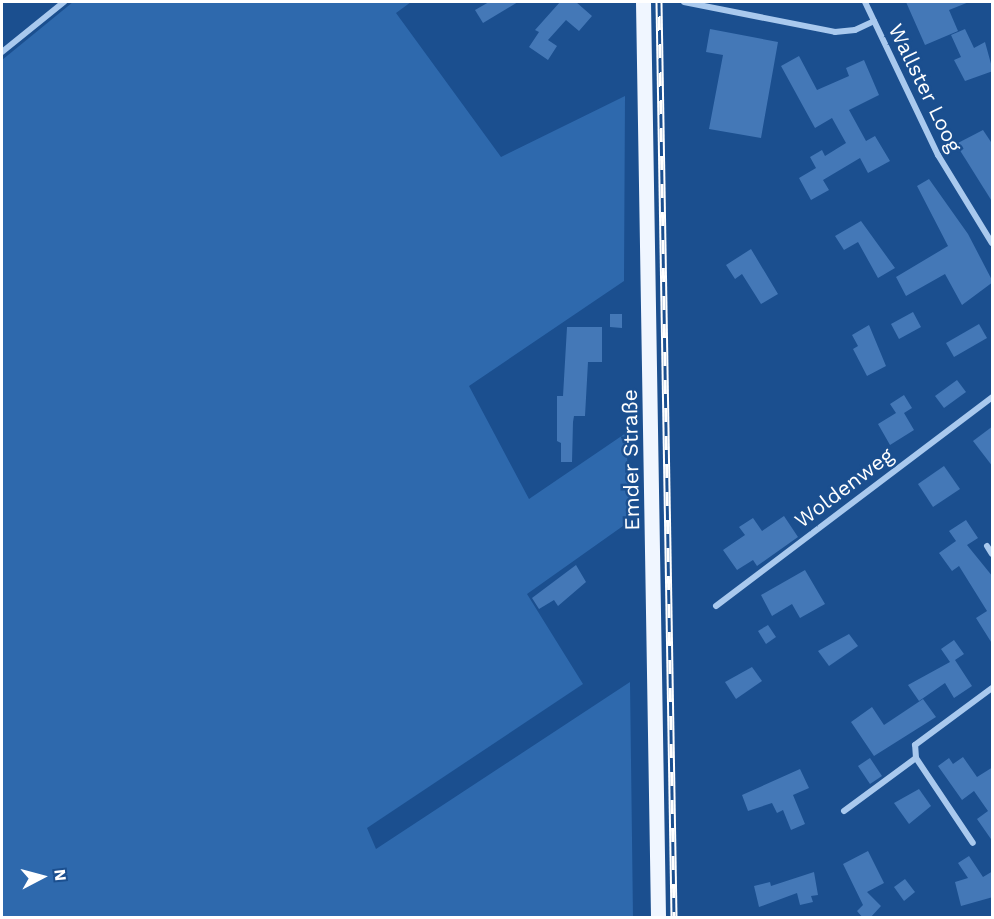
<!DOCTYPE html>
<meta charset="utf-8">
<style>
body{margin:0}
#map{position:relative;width:994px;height:919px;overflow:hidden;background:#1b4f8f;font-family:"Work Sans",sans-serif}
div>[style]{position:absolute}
.green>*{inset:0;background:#2e69ad}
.building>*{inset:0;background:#4478b7}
.minor>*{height:6px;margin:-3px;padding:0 3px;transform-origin:3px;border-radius:3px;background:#a9c9ee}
.primary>*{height:15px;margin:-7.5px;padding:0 7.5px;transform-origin:7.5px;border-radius:7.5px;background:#f0f6ff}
.rail>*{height:7px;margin-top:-3.5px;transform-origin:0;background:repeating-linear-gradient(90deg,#1b4f8f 0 14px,#fff 0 28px);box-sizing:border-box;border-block:2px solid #fff}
span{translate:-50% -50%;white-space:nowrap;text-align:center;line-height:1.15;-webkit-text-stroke:5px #1b4f8f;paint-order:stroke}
.street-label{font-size:21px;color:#fff}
.frame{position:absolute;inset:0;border:3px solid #fff;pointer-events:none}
.north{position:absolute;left:12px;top:847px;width:60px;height:60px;-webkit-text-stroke:4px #1b4f8f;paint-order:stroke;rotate:84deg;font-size:16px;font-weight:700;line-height:24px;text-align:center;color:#fff}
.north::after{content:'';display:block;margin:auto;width:21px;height:27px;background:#fff;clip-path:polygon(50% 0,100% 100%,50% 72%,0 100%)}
</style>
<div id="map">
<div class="green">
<i style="clip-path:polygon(73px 2px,411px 2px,396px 13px,501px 157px,625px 96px,624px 281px,469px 386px,529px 499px,626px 433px,630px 521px,527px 594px,583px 684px,367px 828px,376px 849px,630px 682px,633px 917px,2px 917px,2px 60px)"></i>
</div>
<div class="building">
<i style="clip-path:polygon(489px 2px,518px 2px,483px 23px,475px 10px)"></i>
<i style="clip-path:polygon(560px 2px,576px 2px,592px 16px,579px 31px,566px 20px,548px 40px,557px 46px,548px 60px,529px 47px,539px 32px,535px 30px)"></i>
<i style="clip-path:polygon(906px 2px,969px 2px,949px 10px,958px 31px,925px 45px)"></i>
<i style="clip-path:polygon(710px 29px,778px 42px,761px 138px,709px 129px,723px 55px,706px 52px)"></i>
<i style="clip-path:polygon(965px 29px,974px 48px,985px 42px,993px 71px,965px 81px,954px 60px,961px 57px,951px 35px)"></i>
<i style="clip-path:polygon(799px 56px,817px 90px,849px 76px,846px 68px,864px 60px,879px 95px,849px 110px,866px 141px,875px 136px,890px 161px,868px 173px,860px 158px,823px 180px,829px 190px,811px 200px,799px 178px,816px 168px,810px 157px,822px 150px,825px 156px,846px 143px,832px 118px,815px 128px,781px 66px)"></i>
<i style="clip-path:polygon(983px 130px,993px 145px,993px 203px,956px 144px)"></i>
<i style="clip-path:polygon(929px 179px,968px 234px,993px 282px,962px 305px,945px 274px,906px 296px,896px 277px,948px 246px,917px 186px)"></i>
<i style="clip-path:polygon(861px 221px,895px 268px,878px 278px,858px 242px,844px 250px,835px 236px)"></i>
<i style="clip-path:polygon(751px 249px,778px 294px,761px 304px,742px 274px,735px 279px,726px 265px)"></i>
<i style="clip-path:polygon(913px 312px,921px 327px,899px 339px,891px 324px)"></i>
<i style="clip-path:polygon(610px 314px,622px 314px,622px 328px,610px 327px)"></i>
<i style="clip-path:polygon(979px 324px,987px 338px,954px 357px,946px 343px)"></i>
<i style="clip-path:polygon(869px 325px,886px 366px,867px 376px,853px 349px,858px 346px,852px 335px)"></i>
<i style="clip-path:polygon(567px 327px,602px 327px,602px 362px,588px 362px,585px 416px,574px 416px,573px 422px,572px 462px,561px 462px,561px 443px,557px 441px,557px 396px,563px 396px)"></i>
<i style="clip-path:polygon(957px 380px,966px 392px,944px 408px,935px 396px)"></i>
<i style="clip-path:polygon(904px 395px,912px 408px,904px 413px,914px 430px,890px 445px,878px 424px,896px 413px,890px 404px)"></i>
<i style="clip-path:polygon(993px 426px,993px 467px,973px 441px)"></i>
<i style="clip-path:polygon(944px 466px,960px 489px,933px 507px,918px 484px)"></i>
<i style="clip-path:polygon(784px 516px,798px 537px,757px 566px,753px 560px,737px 570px,723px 550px,745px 535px,739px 527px,753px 518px,762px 531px)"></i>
<i style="clip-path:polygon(966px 520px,978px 538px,967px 545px,993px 577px,993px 645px,976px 618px,987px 611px,959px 566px,952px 571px,939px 553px,956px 541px,949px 531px)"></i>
<i style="clip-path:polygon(576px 565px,586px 582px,558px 606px,554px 600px,539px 609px,532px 598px)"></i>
<i style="clip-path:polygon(805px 570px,825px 604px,800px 618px,792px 604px,772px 616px,761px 595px)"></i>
<i style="clip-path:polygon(768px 625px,776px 637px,766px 644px,758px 631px)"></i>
<i style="clip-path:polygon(849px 634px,858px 646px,829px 666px,818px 651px)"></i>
<i style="clip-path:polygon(954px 640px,964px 654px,955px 660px,972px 686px,954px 698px,945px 683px,919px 701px,908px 685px,950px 662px,941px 649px)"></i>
<i style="clip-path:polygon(752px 667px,762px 681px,736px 699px,725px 682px)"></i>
<i style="clip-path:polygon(923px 699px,936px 717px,874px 756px,851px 722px,872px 707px,884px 725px)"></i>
<i style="clip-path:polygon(963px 757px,977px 777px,993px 767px,993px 842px,977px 819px,988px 811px,974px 791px,962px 800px,938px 766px,949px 758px,953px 764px)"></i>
<i style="clip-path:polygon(870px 758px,882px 776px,870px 784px,858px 766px)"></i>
<i style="clip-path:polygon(800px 769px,809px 788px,793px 795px,805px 824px,791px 830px,783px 810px,777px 813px,772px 803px,748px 811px,742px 795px)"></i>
<i style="clip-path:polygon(919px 789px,931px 806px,909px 824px,894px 803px)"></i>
<i style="clip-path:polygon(868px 851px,884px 883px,867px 892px,881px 906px,870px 918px,863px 918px,857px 911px,863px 905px,843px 864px)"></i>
<i style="clip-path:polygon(969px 856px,983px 877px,993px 871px,993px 897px,961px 906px,955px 882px,968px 878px,958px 863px)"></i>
<i style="clip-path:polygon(814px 872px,818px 895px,811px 896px,813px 902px,800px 905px,797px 893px,759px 907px,754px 886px,770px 882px,771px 886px)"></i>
<i style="clip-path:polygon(905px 879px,915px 892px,904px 901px,894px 887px)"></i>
</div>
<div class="minor">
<i style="left:684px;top:2px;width:154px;rotate:11.2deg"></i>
<i style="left:835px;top:32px;width:20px;rotate:-6deg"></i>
<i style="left:855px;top:30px;width:21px;rotate:-25deg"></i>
<i style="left:865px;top:2px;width:170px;rotate:64.5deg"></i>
<i style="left:938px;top:155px;width:103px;rotate:58.5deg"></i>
<i style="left:2px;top:52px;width:80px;rotate:-38.9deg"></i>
<i style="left:987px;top:546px;width:9px;rotate:58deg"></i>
<i style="left:716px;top:606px;width:346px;rotate:-37.1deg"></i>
<i style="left:916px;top:758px;width:102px;rotate:56.2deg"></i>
<i style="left:844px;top:811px;width:89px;rotate:-36.4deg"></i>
<i style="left:916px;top:758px;width:13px;rotate:-94deg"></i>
<i style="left:915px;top:745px;width:96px;rotate:-36.5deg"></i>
</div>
<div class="primary">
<i style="left:643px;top:2px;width:916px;rotate:89.06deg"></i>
</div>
<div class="rail">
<i style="left:659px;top:2px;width:916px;rotate:89.06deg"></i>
</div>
<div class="street-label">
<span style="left:925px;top:88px;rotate:64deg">Wallster Loog</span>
<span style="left:631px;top:460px;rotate:-91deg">Emder Straße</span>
<span style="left:844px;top:488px;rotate:-37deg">Woldenweg</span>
</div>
<div class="frame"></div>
<div class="north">N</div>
</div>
